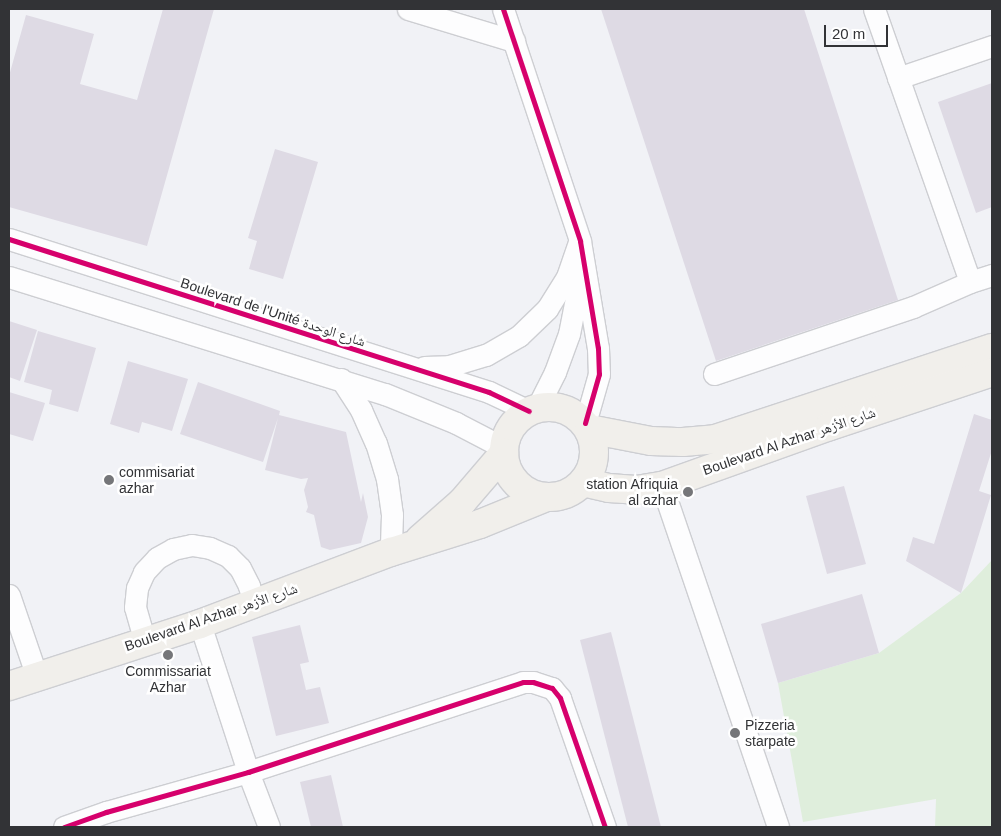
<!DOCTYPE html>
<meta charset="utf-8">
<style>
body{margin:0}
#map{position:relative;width:1001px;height:836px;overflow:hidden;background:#f1f2f6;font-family:Helvetica,"Noto Naskh Arabic",sans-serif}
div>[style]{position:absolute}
.green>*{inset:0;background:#dfeedc}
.building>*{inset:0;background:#dedae4}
.roads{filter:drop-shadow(1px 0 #cdced2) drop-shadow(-1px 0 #cdced2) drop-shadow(0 1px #cdced2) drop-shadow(0 -1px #cdced2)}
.minor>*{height:21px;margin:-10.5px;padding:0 10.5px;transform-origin:10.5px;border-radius:10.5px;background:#fdfdfe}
.major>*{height:28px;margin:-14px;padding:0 14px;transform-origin:14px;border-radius:14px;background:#f1efeb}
.major>.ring{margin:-14px;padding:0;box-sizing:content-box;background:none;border:28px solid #f1efeb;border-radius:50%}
.cycleway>*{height:5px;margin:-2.5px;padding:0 2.5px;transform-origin:2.5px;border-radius:2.5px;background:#d6006c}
.dots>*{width:14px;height:14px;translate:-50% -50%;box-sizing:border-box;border:2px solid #fff;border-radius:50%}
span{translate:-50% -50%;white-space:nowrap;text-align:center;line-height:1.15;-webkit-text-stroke:5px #fff;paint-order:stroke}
.street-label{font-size:14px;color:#323336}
.poi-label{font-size:14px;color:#323336}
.left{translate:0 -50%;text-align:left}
.right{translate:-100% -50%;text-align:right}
.frame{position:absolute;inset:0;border:10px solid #323336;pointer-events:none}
.scale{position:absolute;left:824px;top:25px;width:64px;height:22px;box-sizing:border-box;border:2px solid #323336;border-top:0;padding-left:6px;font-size:15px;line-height:18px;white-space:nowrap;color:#323336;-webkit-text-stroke:4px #fff;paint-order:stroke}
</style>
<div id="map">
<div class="green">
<i style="clip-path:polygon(992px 560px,992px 827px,935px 827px,936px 799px,803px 822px,778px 683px,879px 653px,961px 593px)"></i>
</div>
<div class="building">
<i style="clip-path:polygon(163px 9px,214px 9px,147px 246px,9px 207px,9px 76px,26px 15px,94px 34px,80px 84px,137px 100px)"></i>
<i style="clip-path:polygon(601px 9px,804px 9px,898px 300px,716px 361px)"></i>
<i style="clip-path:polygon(992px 83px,992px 207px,976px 213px,938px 102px)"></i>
<i style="clip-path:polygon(275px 149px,318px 162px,283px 279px,249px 269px,257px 241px,248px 238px)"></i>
<i style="clip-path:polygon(9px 321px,37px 330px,20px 381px,9px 377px)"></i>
<i style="clip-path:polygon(38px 331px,96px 348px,78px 412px,49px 404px,52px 390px,24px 382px)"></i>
<i style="clip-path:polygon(128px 361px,188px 379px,172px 431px,142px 422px,139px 433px,110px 424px)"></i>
<i style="clip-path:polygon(198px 382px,280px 411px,279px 415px,346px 432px,361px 502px,363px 493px,368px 517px,361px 543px,330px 550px,321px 547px,314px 515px,306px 512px,308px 507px,304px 490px,308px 478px,301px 479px,265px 470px,278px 418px,263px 462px,180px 434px)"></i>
<i style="clip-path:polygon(9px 392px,45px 403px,33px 441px,9px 434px)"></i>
<i style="clip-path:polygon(974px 414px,992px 420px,992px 450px,979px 491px,991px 495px,961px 593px,906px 561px,913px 537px,934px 544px)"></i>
<i style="clip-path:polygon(844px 486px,866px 564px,827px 574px,806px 496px)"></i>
<i style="clip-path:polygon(862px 594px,879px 653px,778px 683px,761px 624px)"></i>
<i style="clip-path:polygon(300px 625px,309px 662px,300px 664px,306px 690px,320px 687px,329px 723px,276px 736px,252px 637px)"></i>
<i style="clip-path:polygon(611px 632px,661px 827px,628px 827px,580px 640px)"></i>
<i style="clip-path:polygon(331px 775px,343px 827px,311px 827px,300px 782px)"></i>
</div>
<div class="roads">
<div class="minor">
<i style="left:408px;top:9px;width:111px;rotate:16.8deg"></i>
<i style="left:503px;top:9px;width:244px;rotate:71.6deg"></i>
<i style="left:580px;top:241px;width:109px;rotate:80.5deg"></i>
<i style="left:598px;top:348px;width:26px;rotate:88deg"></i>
<i style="left:599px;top:374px;width:51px;rotate:105.9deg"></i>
<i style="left:874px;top:9px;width:289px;rotate:70.6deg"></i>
<i style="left:898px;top:78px;width:99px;rotate:-18.8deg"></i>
<i style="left:9px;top:239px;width:504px;rotate:17.68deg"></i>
<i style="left:489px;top:392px;width:44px;rotate:25.4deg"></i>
<i style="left:9px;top:277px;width:394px;rotate:17.3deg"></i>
<i style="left:385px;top:394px;width:77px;rotate:22.2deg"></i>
<i style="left:456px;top:423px;width:54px;rotate:27.5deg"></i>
<i style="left:424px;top:367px;width:25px;rotate:-2deg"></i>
<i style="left:449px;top:366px;width:39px;rotate:-17deg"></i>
<i style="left:486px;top:355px;width:38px;rotate:-30deg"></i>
<i style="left:519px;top:336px;width:39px;rotate:-44deg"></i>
<i style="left:547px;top:309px;width:38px;rotate:-58deg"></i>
<i style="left:567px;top:277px;width:36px;rotate:-71deg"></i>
<i style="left:714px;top:374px;width:210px;rotate:-18.6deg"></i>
<i style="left:913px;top:307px;width:62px;rotate:-23.7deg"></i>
<i style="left:970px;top:282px;width:23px;rotate:-18deg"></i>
<i style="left:341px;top:379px;width:37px;rotate:57deg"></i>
<i style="left:361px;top:410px;width:36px;rotate:66deg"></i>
<i style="left:376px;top:443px;width:38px;rotate:73deg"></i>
<i style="left:387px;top:479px;width:36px;rotate:82deg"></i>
<i style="left:392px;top:515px;width:37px;rotate:92deg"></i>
<i style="left:537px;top:408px;width:40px;rotate:-63.4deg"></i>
<i style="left:555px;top:372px;width:40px;rotate:-69.8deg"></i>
<i style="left:569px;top:334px;width:57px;rotate:-78.9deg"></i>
<i style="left:662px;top:486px;width:360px;rotate:71.2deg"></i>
<i style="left:9px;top:595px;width:87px;rotate:71.1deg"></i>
<i style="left:200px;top:624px;width:156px;rotate:72deg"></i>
<i style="left:248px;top:772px;width:59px;rotate:69.1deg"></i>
<i style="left:145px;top:642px;width:36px;rotate:-106deg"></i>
<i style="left:135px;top:607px;width:19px;rotate:-84deg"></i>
<i style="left:137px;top:588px;width:17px;rotate:-66deg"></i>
<i style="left:144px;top:572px;width:19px;rotate:-47deg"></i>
<i style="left:157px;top:558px;width:18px;rotate:-29deg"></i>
<i style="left:173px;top:549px;width:19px;rotate:-12deg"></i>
<i style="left:192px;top:545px;width:18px;rotate:9deg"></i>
<i style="left:210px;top:548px;width:20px;rotate:24deg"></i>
<i style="left:228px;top:556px;width:17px;rotate:45deg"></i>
<i style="left:240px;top:568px;width:20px;rotate:63deg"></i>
<i style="left:249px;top:586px;width:19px;rotate:74deg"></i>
<i style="left:64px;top:827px;width:45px;rotate:-19.7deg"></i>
<i style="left:106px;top:812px;width:148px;rotate:-15.7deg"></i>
<i style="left:248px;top:772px;width:289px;rotate:-18.1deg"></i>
<i style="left:523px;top:682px;width:10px"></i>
<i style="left:533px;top:682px;width:20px;rotate:18deg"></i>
<i style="left:552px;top:688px;width:13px;rotate:51deg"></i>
<i style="left:560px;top:698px;width:137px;rotate:70.8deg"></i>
</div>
<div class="major">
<i class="ring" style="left:504px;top:407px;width:62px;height:62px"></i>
<i style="left:589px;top:429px;width:63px;rotate:11deg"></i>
<i style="left:651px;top:441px;width:32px;rotate:2deg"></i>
<i style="left:683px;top:442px;width:32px;rotate:-5deg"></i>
<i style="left:715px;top:439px;width:292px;rotate:-18.2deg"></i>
<i style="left:583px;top:482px;width:27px;rotate:13deg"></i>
<i style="left:609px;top:488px;width:27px;rotate:4deg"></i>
<i style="left:636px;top:490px;width:26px;rotate:-9deg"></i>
<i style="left:662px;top:486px;width:178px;rotate:-19.7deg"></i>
<i style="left:830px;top:426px;width:171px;rotate:-18.4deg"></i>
<i style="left:420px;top:539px;width:56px;rotate:-41.4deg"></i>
<i style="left:462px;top:502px;width:65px;rotate:-49.4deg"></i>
<i style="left:9px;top:686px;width:201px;rotate:-18deg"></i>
<i style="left:200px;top:624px;width:204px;rotate:-20.7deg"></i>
<i style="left:391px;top:552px;width:93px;rotate:-17.5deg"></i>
<i style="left:480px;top:524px;width:71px;rotate:-22.2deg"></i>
</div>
</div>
<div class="cycleway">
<i style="left:503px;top:9px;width:244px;rotate:71.6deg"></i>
<i style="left:580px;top:241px;width:109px;rotate:80.5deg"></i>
<i style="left:598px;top:348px;width:26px;rotate:88deg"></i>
<i style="left:599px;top:374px;width:51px;rotate:105.9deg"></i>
<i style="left:9px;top:239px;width:504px;rotate:17.68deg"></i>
<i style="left:489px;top:392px;width:44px;rotate:25.4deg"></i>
<i style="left:64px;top:827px;width:45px;rotate:-19.7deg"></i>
<i style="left:106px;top:812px;width:148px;rotate:-15.7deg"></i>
<i style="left:248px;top:772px;width:289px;rotate:-18.1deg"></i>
<i style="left:523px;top:682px;width:10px"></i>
<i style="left:533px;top:682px;width:20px;rotate:18deg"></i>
<i style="left:552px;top:688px;width:13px;rotate:51deg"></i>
<i style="left:560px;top:698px;width:137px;rotate:70.8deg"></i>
</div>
<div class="dots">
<i style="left:109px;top:480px;background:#757679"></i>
<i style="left:688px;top:492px;background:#757679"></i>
<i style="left:168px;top:655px;background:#757679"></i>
<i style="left:735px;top:733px;background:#757679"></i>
</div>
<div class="street-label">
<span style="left:273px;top:312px;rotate:18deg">Boulevard de l'Unité شارع الوحدة</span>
<span style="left:789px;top:441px;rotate:-19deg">Boulevard Al Azhar شارع الأزهر</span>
<span style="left:211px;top:617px;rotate:-19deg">Boulevard Al Azhar شارع الأزهر</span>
</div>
<div class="poi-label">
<span class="left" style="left:119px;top:480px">commisariat<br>azhar</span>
<span class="right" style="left:678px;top:492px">station Afriquia<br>al azhar</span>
<span style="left:168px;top:679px">Commissariat<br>Azhar</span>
<span class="left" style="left:745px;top:733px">Pizzeria<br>starpate</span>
</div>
<div class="frame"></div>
<div class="scale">20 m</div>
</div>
